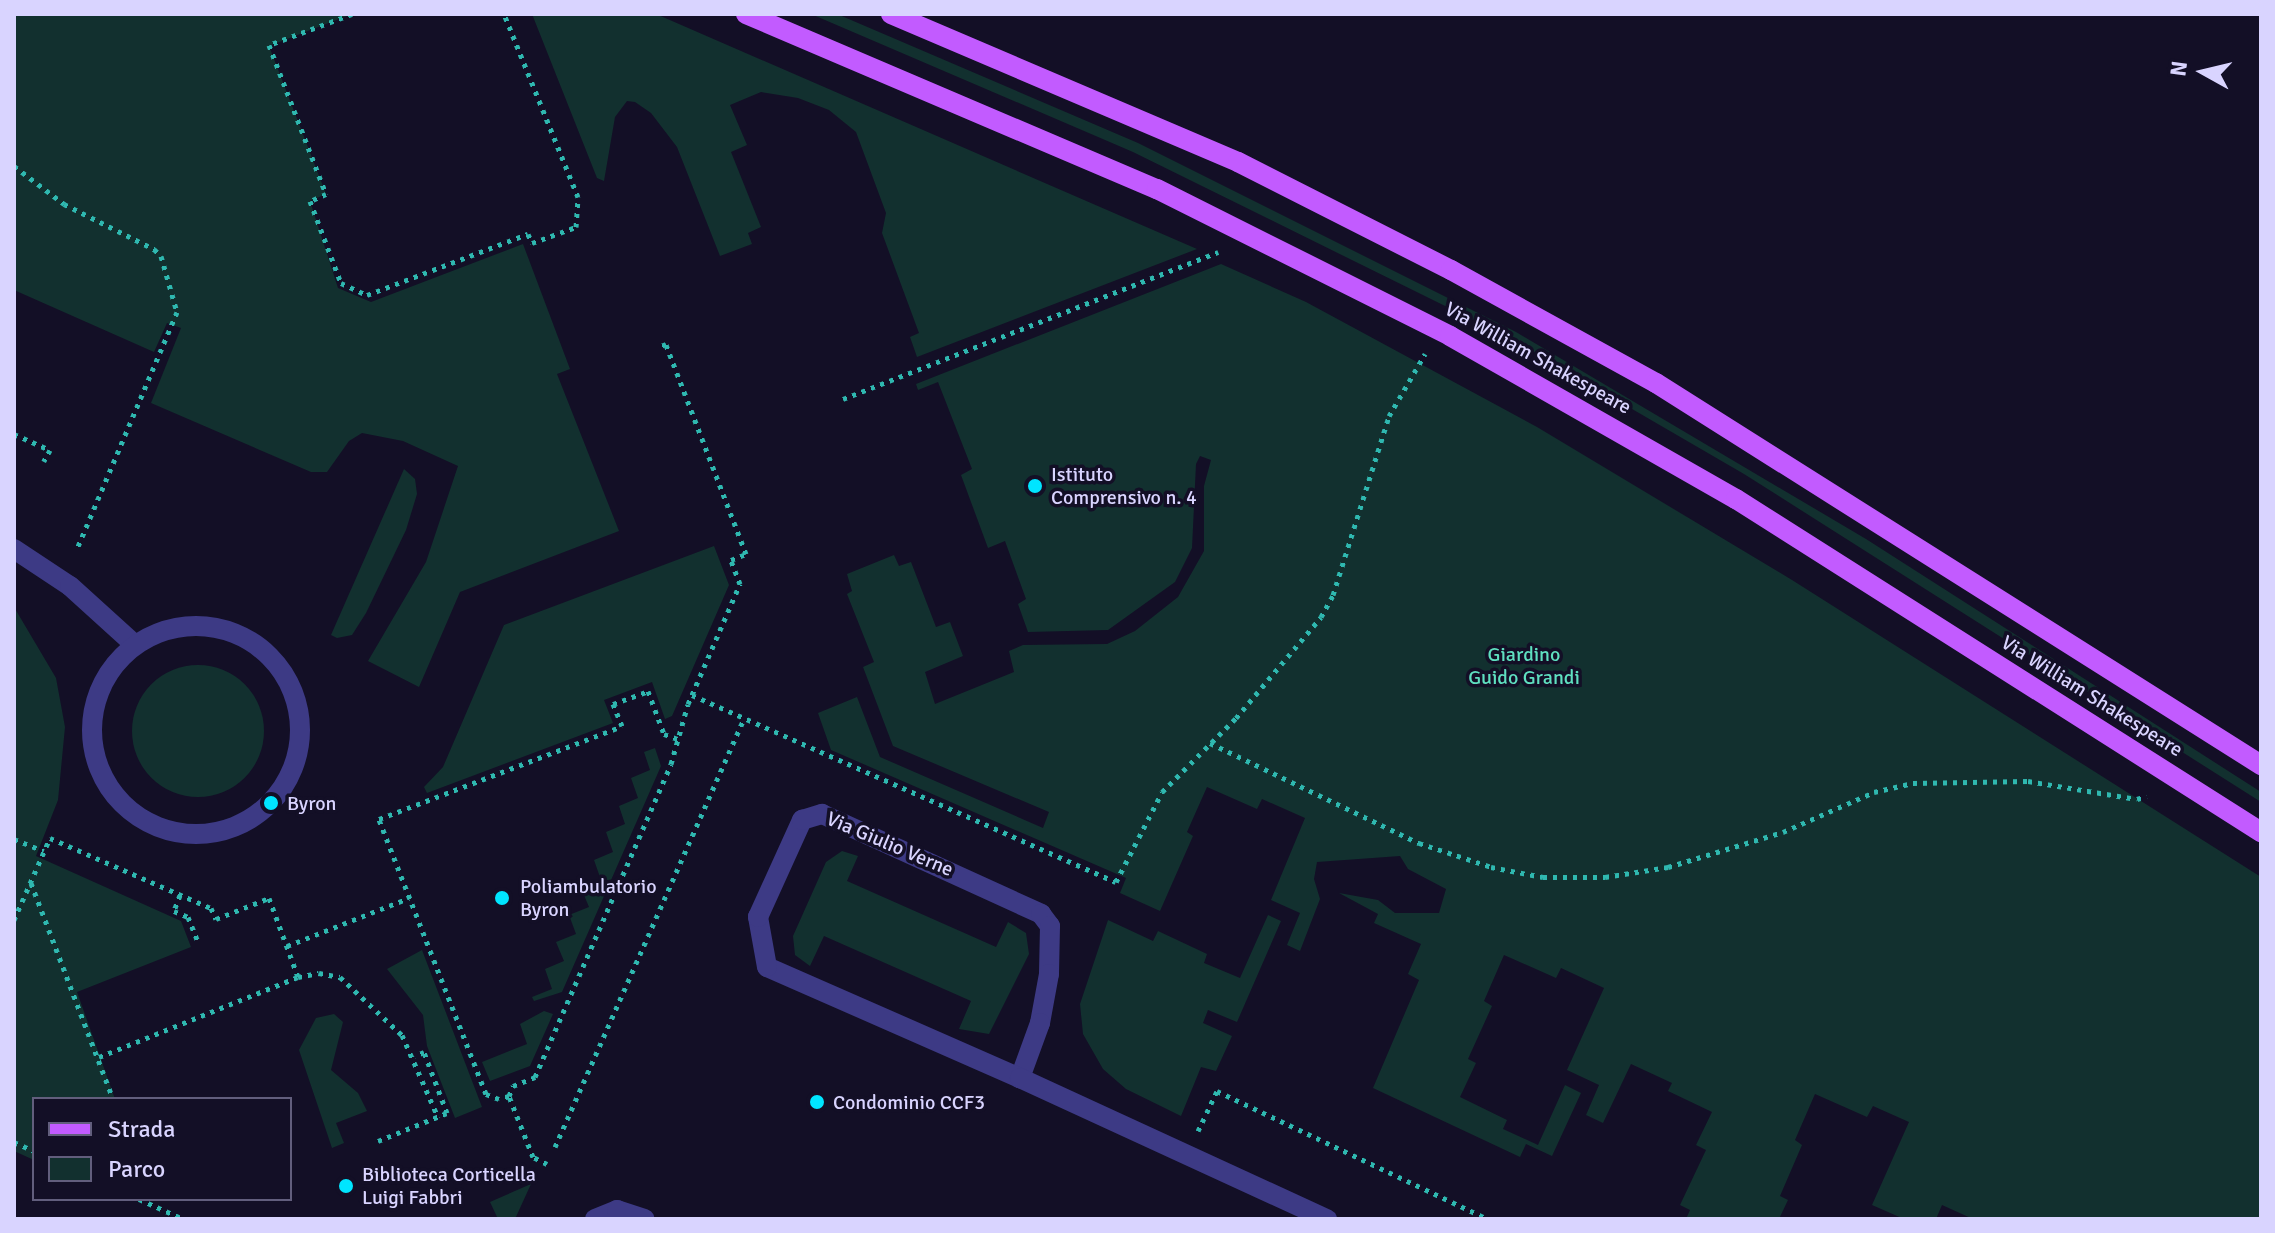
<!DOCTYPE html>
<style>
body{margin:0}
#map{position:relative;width:2275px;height:1233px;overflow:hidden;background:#130f26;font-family:Signika,sans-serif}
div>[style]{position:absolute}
.green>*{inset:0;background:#12302f}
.round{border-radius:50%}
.path>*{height:5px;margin-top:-2.5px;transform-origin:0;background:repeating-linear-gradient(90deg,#2fb8b0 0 4px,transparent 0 10px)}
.service>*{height:20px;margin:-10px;padding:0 10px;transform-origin:10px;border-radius:10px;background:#3d3a85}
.minor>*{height:20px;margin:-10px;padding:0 10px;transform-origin:10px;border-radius:10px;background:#3d3a85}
.minor>.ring{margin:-10px;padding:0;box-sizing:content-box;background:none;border:20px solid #3d3a85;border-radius:50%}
.primary>*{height:20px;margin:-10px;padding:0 10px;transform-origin:10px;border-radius:10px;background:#c25bff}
.dots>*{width:22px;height:22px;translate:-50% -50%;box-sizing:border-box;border:4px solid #130f26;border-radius:50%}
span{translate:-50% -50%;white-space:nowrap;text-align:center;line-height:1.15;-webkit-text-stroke:7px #130f26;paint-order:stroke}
.street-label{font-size:20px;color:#d9d4ff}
.poi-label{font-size:20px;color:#d9d4ff}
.left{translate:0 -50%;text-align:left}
.park-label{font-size:20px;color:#5fe0c0}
.frame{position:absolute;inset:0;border:16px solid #d9d4ff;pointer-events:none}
.legend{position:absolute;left:32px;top:1097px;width:260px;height:104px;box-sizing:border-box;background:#130f26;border:2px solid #625e7d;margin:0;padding:10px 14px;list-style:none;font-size:24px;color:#d9d4ff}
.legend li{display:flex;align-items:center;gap:16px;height:40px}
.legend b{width:40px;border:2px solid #625e7d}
.north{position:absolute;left:2163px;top:32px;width:80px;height:80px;-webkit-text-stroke:6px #130f26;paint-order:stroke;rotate:278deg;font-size:22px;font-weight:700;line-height:32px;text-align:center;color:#d9d4ff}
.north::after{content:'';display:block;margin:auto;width:28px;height:36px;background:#d9d4ff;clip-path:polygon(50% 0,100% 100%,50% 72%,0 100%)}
</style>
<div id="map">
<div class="green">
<i style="clip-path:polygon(14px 14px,352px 14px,269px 46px,326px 194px,310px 201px,338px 288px,371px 302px,523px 244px,570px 369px,557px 374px,619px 531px,460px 592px,419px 687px,368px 661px,426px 562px,458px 466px,403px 441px,362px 433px,349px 441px,327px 472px,311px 472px,151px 403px,181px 328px,167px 323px,154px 352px,14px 290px)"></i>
<i style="clip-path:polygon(532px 14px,656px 14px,1197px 249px,917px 357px,910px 337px,919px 333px,882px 233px,886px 213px,856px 132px,829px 110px,798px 98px,761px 92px,730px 105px,747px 145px,731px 152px,761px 227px,748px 233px,752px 244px,720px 256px,677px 147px,651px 113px,635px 102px,627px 101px,615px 117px,604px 181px,597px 178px)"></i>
<i style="clip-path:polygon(811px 14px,837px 14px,1138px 143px,1516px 332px,1866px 539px,2261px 792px,2261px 802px,1744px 474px,1510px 338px,1133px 152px)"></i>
<i style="clip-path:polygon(1221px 264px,1306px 302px,1537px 427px,1792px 580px,2261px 877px,2261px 1219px,1973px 1219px,1942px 1205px,1936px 1219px,1904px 1219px,1872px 1205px,1909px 1122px,1873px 1106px,1867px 1117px,1815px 1094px,1795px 1140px,1802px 1145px,1780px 1196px,1788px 1200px,1779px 1219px,1686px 1219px,1690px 1210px,1680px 1205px,1706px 1150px,1696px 1145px,1712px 1112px,1668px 1091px,1672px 1083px,1631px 1064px,1603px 1123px,1586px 1115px,1599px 1085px,1567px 1070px,1604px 988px,1561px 968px,1556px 978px,1504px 955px,1484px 1001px,1492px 1006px,1468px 1059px,1476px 1063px,1460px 1097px,1507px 1120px,1503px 1129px,1538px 1145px,1565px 1085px,1581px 1093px,1552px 1156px,1526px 1144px,1520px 1157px,1373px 1088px,1419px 980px,1408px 974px,1421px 944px,1374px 923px,1378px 914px,1339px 893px,1378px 900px,1395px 913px,1439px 913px,1446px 889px,1408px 869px,1400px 856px,1317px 862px,1314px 879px,1320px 899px,1300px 951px,1287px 945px,1300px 913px,1271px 900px,1305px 818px,1262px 799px,1257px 809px,1207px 787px,1187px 832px,1193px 836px,1160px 911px,1120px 893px,1126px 878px,831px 750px,818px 713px,857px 697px,880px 757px,1043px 828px,1049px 812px,893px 746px,863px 667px,874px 662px,847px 594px,852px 591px,847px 574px,894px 555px,899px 566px,911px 562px,936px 627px,950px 622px,963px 656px,925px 672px,935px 704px,1014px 672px,1009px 651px,1023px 645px,1107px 644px,1135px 631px,1178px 597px,1204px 551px,1204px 486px,1211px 460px,1200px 456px,1196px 464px,1192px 548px,1175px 582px,1108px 630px,1028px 632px,1018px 604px,1026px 599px,1005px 541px,988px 548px,961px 475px,972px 469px,938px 382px,918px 390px,916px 384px)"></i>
<i style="clip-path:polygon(404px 469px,415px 479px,417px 494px,406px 530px,366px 613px,352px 635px,337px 638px,331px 635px)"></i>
<i style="clip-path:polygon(714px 546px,729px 585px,672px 716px,665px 719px,652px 682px,604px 700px,613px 723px,427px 793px,424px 787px,443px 767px,504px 625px)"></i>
<i style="clip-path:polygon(14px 607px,56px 678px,65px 727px,58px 800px,36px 856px,181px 921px,191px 947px,77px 992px,115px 1099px,34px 1099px,34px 1160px,14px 1151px)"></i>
<i class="round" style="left:132px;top:665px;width:132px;height:132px"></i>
<i style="clip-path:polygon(655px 748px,661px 766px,562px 992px,534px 1001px,532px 997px,552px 989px,545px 969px,564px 961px,556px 942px,576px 934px,569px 915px,589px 907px,581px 888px,601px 880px,594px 860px,613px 852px,606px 832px,625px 824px,619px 806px,638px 798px,631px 778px,650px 770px,644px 752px)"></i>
<i style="clip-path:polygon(842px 851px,858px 856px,847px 881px,996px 947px,1008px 922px,1026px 933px,1029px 954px,989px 1034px,959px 1029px,971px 1001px,824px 936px,810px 966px,795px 955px,793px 936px,826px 862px)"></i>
<i style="clip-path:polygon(1268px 915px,1281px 921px,1237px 1022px,1208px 1010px,1203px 1023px,1232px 1036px,1216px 1071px,1201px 1067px,1181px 1116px,1126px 1089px,1103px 1069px,1083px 1034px,1080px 1004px,1108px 920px,1153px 941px,1158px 931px,1207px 954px,1204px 963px,1240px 978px)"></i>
<i style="clip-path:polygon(422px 950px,482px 1107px,455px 1118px,427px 1046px,423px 1015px,387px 969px)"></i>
<i style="clip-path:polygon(544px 1011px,553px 1014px,530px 1066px,490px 1081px,482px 1062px,527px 1044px,520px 1024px)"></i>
<i style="clip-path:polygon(334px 1014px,343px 1022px,331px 1070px,358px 1093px,367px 1111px,336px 1123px,344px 1143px,332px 1148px,299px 1050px,316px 1018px)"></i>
<i style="clip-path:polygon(531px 1184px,515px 1219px,498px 1219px,490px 1202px)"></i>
</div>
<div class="path">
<i style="left:352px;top:14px;width:89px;rotate:159.5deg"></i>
<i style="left:269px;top:45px;width:160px;rotate:69.1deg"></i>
<i style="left:326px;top:194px;width:17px;rotate:156deg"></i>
<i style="left:310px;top:201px;width:88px;rotate:69.3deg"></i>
<i style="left:341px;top:283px;width:29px;rotate:25deg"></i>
<i style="left:367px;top:295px;width:172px;rotate:-20.8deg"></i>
<i style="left:528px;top:234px;width:10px;rotate:66deg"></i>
<i style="left:532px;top:243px;width:47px;rotate:-20deg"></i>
<i style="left:576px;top:227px;width:30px;rotate:-86deg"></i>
<i style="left:578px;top:197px;width:197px;rotate:-112deg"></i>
<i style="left:14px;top:166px;width:63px;rotate:37.2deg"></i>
<i style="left:64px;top:204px;width:101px;rotate:26.6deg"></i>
<i style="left:154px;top:249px;width:10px;rotate:45deg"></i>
<i style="left:161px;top:256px;width:58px;rotate:74.1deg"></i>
<i style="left:177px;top:312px;width:257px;rotate:112.9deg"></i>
<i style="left:843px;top:399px;width:403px;rotate:-21.4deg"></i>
<i style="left:14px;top:434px;width:39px;rotate:24deg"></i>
<i style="left:50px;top:450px;width:13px;rotate:119deg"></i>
<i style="left:692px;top:695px;width:463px;rotate:23.8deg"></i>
<i style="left:1116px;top:882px;width:101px;rotate:-62.9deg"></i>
<i style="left:1162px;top:792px;width:105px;rotate:-45deg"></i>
<i style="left:1236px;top:718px;width:132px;rotate:-49.9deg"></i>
<i style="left:1321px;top:617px;width:25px;rotate:-61deg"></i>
<i style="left:1333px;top:595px;width:188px;rotate:-72.6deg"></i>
<i style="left:1389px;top:416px;width:72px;rotate:-59.9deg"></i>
<i style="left:1210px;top:743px;width:232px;rotate:25.6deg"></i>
<i style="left:1419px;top:843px;width:76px;rotate:18.4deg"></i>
<i style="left:1491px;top:867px;width:53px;rotate:10.9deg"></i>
<i style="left:1543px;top:877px;width:62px"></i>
<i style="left:1605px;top:877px;width:64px;rotate:-9deg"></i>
<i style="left:1668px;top:867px;width:120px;rotate:-16.9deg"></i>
<i style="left:1783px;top:832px;width:99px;rotate:-23.7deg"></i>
<i style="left:1874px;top:792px;width:40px;rotate:-13deg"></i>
<i style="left:1913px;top:783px;width:115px;rotate:-1deg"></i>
<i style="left:2028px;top:781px;width:110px;rotate:9.4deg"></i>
<i style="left:2137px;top:799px;width:10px;rotate:-17deg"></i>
<i style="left:14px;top:839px;width:32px;rotate:22deg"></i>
<i style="left:31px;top:883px;width:231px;rotate:69.2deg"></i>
<i style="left:180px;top:895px;width:17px;rotate:111deg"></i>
<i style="left:174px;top:911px;width:15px;rotate:23deg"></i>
<i style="left:188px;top:917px;width:29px;rotate:68deg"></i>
<i style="left:14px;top:920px;width:90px;rotate:-66.3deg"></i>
<i style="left:50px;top:838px;width:176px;rotate:23.5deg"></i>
<i style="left:211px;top:908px;width:12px;rotate:66deg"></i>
<i style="left:216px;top:919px;width:57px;rotate:-21.6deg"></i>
<i style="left:269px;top:898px;width:84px;rotate:69.8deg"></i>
<i style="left:298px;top:977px;width:21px;rotate:-11deg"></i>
<i style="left:319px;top:973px;width:21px;rotate:11deg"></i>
<i style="left:340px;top:977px;width:85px;rotate:43.1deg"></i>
<i style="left:402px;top:1035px;width:90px;rotate:66.3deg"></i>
<i style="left:287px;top:946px;width:131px;rotate:-21.5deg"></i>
<i style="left:99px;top:1057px;width:214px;rotate:-21.9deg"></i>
<i style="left:509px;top:1096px;width:10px;rotate:163deg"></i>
<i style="left:499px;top:1099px;width:14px;rotate:-159deg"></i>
<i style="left:486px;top:1094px;width:295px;rotate:-111.3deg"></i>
<i style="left:379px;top:819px;width:260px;rotate:-20.9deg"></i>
<i style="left:622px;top:726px;width:24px;rotate:-112deg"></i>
<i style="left:613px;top:704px;width:37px;rotate:-20deg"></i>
<i style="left:648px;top:691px;width:46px;rotate:69.6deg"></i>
<i style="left:664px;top:734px;width:15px;rotate:20deg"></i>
<i style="left:1198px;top:1131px;width:44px;rotate:-64.6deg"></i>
<i style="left:1217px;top:1091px;width:300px;rotate:25.3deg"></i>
<i style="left:378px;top:1141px;width:74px;rotate:-22.1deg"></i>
<i style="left:447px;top:1113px;width:65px;rotate:-110.7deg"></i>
<i style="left:424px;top:1052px;width:10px;rotate:156deg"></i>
<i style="left:14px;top:1142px;width:22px;rotate:24deg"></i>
<i style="left:555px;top:1147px;width:469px;rotate:-66.2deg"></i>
<i style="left:547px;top:1164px;width:16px;rotate:-153deg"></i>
<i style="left:533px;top:1157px;width:66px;rotate:-111.5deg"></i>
<i style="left:509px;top:1096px;width:11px;rotate:-68deg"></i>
<i style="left:513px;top:1086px;width:24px;rotate:-22deg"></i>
<i style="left:535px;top:1077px;width:341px;rotate:-66.5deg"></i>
<i style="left:671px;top:764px;width:62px;rotate:-74.2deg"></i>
<i style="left:688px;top:704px;width:131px;rotate:-66.6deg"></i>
<i style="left:740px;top:584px;width:26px;rotate:-111deg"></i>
<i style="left:731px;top:560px;width:16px;rotate:-22deg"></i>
<i style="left:746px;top:554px;width:225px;rotate:-110.9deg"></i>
<i style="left:666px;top:344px;width:9px;rotate:159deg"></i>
<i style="left:139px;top:1199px;width:48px;rotate:24.4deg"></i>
</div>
<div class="service">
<i style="left:822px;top:814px;width:241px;rotate:24.5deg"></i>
<i style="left:1041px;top:914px;width:15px;rotate:53deg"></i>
<i style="left:1050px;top:926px;width:48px;rotate:91.2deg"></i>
<i style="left:1049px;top:974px;width:50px;rotate:100.4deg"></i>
<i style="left:1040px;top:1023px;width:59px;rotate:110deg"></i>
<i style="left:1020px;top:1078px;width:276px;rotate:-156.3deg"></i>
<i style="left:767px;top:967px;width:51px;rotate:-100.2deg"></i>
<i style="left:758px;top:917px;width:107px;rotate:-65.6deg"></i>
<i style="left:802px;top:820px;width:21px;rotate:-17deg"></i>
<i style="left:595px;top:1219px;width:24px;rotate:-22deg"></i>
<i style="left:617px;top:1210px;width:29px;rotate:18deg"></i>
</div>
<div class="minor">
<i style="left:14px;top:549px;width:67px;rotate:33.5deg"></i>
<i style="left:70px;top:586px;width:86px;rotate:42.2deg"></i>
<i class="ring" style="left:92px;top:626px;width:188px;height:188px"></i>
<i style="left:1020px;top:1078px;width:338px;rotate:24.7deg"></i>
</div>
<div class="primary">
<i style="left:746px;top:14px;width:447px;rotate:23.1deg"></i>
<i style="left:1157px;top:189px;width:328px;rotate:26.6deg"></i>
<i style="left:1450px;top:336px;width:329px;rotate:29.7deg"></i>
<i style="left:1736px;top:499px;width:622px;rotate:32.39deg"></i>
<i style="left:891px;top:14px;width:377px;rotate:23.1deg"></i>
<i style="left:1238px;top:162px;width:239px;rotate:26.9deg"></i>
<i style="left:1451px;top:270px;width:234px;rotate:28.9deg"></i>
<i style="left:1656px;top:383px;width:716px;rotate:32.27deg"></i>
</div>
<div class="dots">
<i style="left:1035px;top:486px;background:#00e5ff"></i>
<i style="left:271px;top:803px;background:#00e5ff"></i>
<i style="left:502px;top:898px;background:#00e5ff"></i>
<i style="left:817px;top:1102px;background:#00e5ff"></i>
<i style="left:346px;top:1186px;background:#00e5ff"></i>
</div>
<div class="street-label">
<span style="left:1538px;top:358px;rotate:29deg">Via William Shakespeare</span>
<span style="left:2092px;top:696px;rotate:32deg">Via William Shakespeare</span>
<span style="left:890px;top:844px;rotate:23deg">Via Giulio Verne</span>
</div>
<div class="poi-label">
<span class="left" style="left:1051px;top:486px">Istituto<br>Comprensivo n. 4</span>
<span class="left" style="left:287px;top:803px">Byron</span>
<span class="left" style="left:520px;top:898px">Poliambulatorio<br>Byron</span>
<span class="left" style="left:833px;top:1102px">Condominio CCF3</span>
<span class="left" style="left:362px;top:1186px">Biblioteca Corticella<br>Luigi Fabbri</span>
</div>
<div class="park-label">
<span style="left:1524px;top:666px">Giardino<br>Guido Grandi</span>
</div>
<div class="frame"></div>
<ul class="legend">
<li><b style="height:10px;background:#c25bff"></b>Strada</li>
<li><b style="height:22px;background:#12302f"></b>Parco</li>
</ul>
<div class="north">N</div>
</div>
